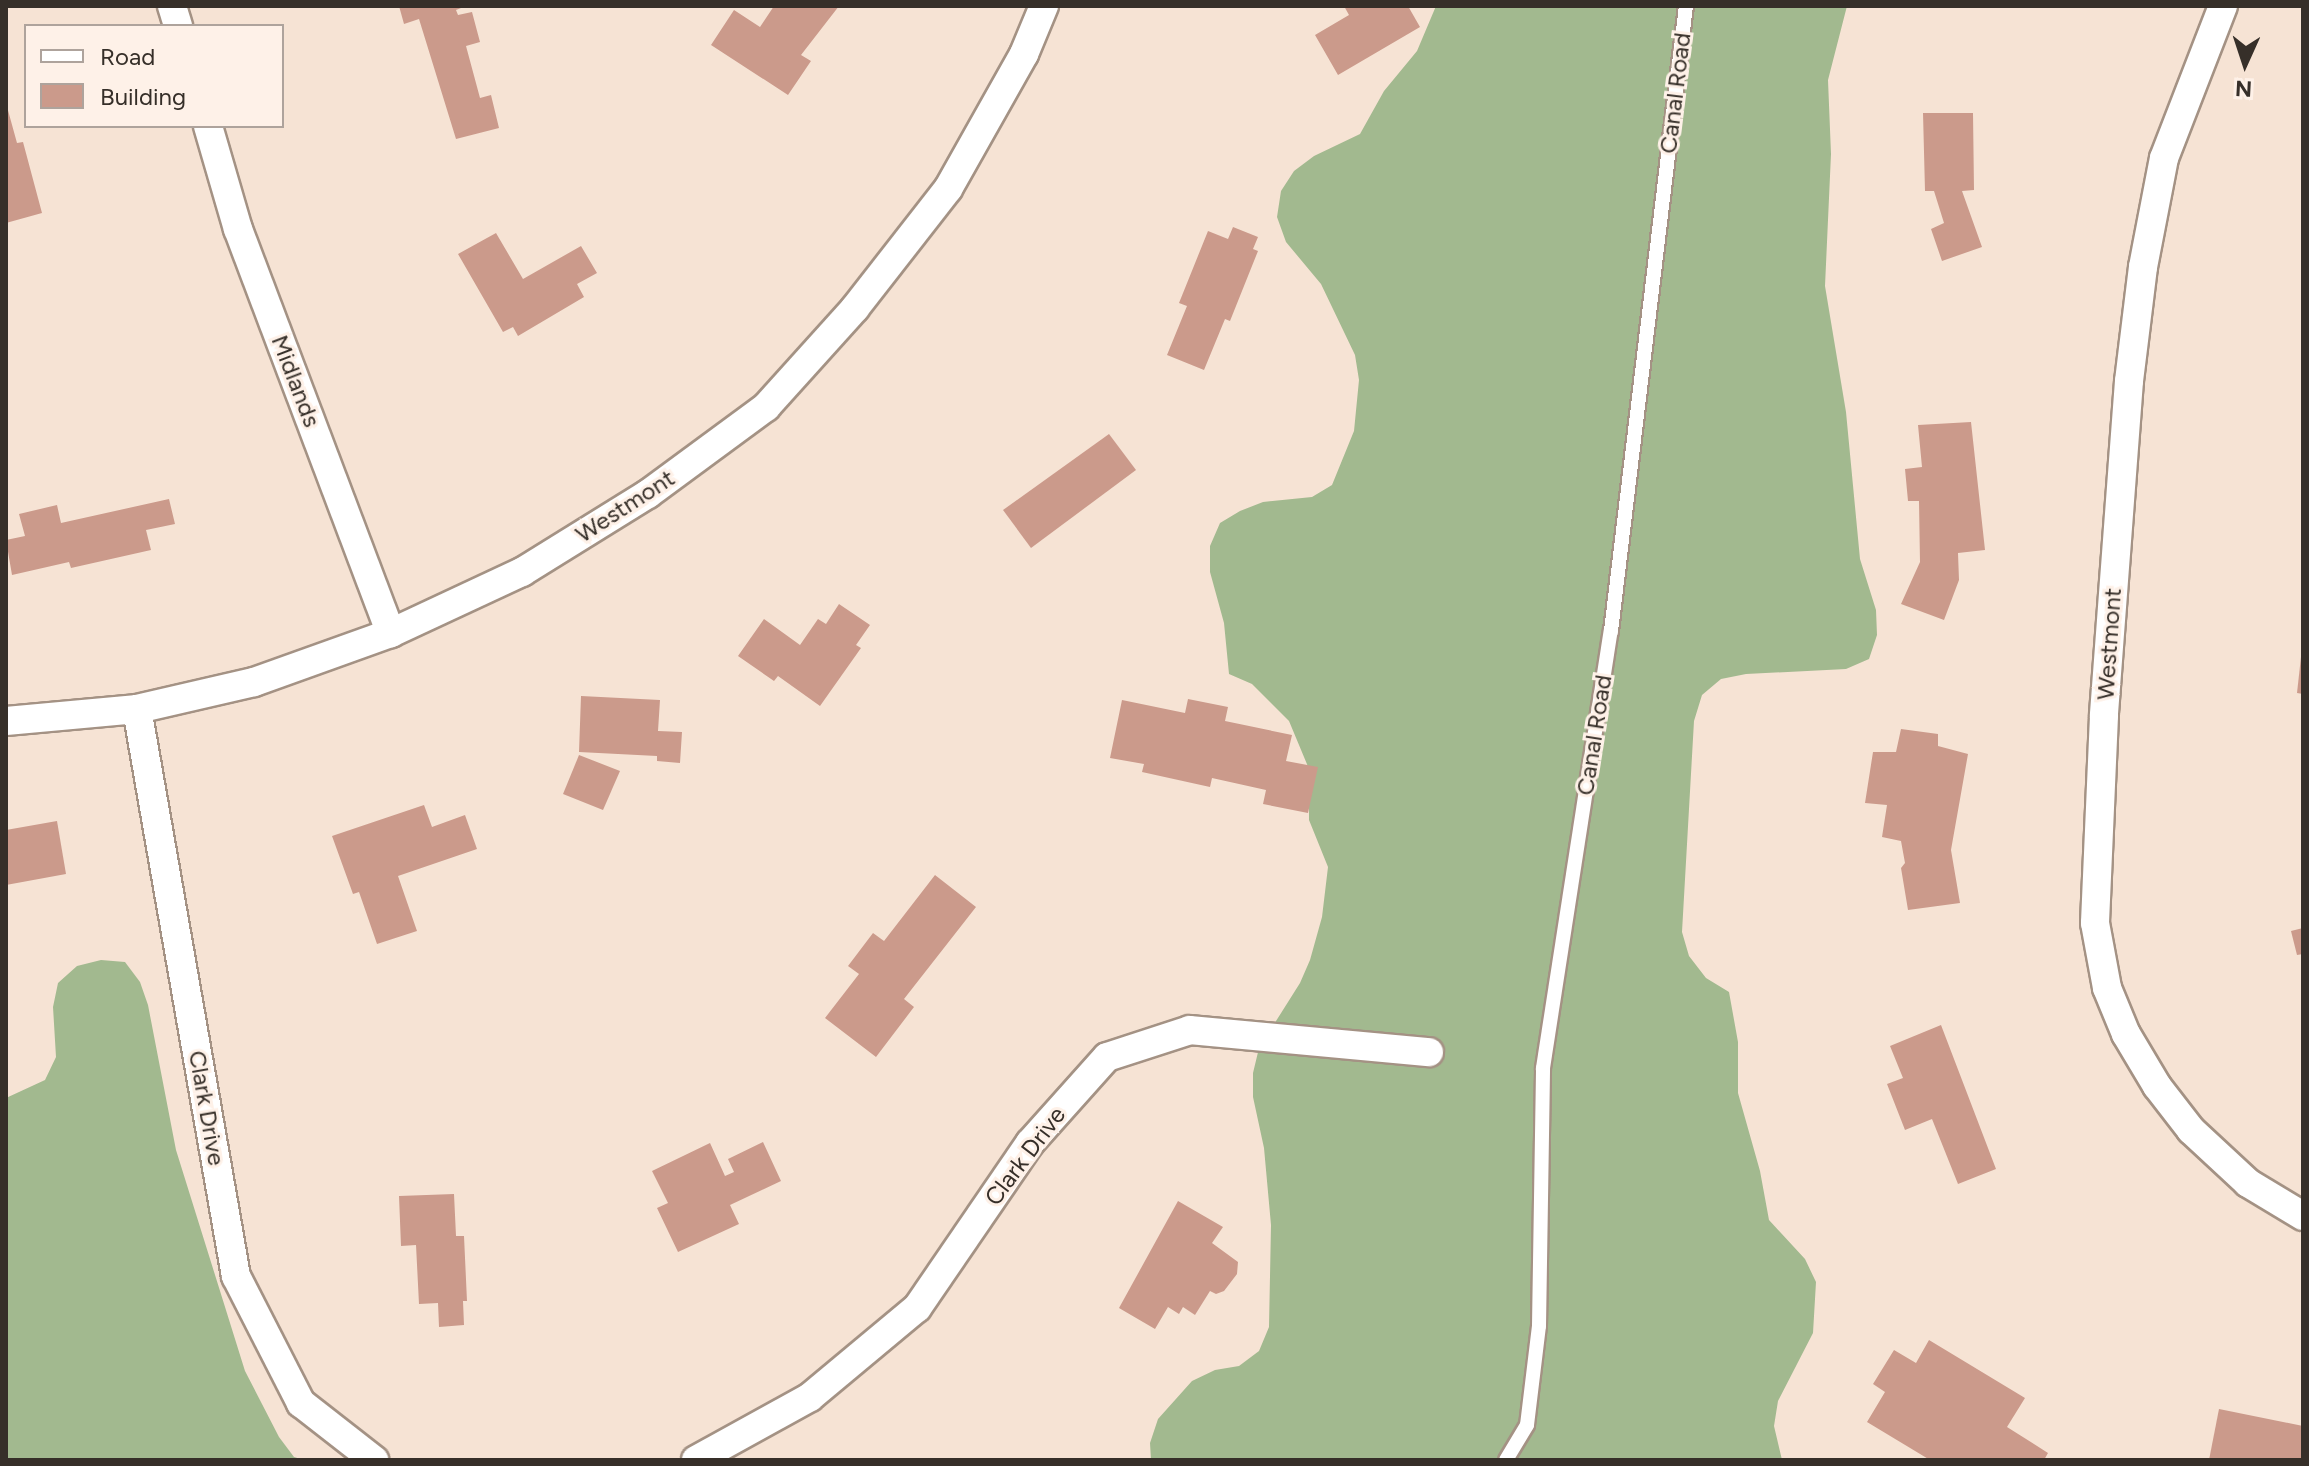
<!DOCTYPE html>
<style>
body{margin:0}
#map{position:relative;width:2309px;height:1466px;overflow:hidden;background:#f6e3d4;font-family:Figtree,sans-serif}
div>[style]{position:absolute}
.forest>*{inset:0;background:#a2b98f}
.building>*{inset:0;background:#cb9a8b}
.roads{filter:drop-shadow(2px 0 #a49284) drop-shadow(-2px 0 #a49284) drop-shadow(0 2px #a49284) drop-shadow(0 -2px #a49284)}
.service>*{height:14px;margin:-7px;padding:0 7px;transform-origin:7px;border-radius:7px;background:#fff}
.minor>*{height:28px;margin:-14px;padding:0 14px;transform-origin:14px;border-radius:14px;background:#fff}
span{translate:-50% -50%;white-space:nowrap;text-align:center;line-height:1.15;-webkit-text-stroke:6px #fef1e8;paint-order:stroke}
.street-label{font-size:24px;color:#362f29}
.frame{position:absolute;inset:0;border:8px solid #362f29;pointer-events:none}
.legend{position:absolute;left:24px;top:24px;width:260px;height:104px;box-sizing:border-box;background:#fef1e8;border:2px solid #aea39c;margin:0;padding:10px 14px;list-style:none;font-size:24px;color:#362f29}
.legend li{display:flex;align-items:center;gap:16px;height:40px}
.legend b{width:40px;border:2px solid #aea39c}
.north{position:absolute;left:2205px;top:24px;width:80px;height:80px;-webkit-text-stroke:6px #fef1e8;paint-order:stroke;rotate:183deg;font-size:22px;font-weight:700;line-height:32px;text-align:center;color:#362f29}
.north::after{content:'';display:block;margin:auto;width:28px;height:36px;background:#362f29;clip-path:polygon(50% 0,100% 100%,50% 72%,0 100%)}
</style>
<div id="map">
<div class="forest">
<i style="clip-path:polygon(1436px 6px,1847px 6px,1828px 80px,1831px 154px,1825px 286px,1846px 412px,1860px 559px,1876px 610px,1877px 635px,1869px 659px,1846px 669px,1746px 674px,1721px 679px,1702px 695px,1694px 721px,1682px 932px,1689px 956px,1706px 978px,1729px 992px,1738px 1042px,1738px 1093px,1760px 1171px,1769px 1220px,1805px 1259px,1816px 1282px,1813px 1333px,1778px 1401px,1774px 1426px,1782px 1460px,1151px 1460px,1150px 1443px,1158px 1419px,1192px 1381px,1215px 1370px,1239px 1366px,1259px 1351px,1269px 1327px,1271px 1225px,1264px 1148px,1253px 1097px,1253px 1073px,1259px 1048px,1300px 983px,1310px 960px,1322px 917px,1328px 867px,1309px 820px,1309px 769px,1289px 721px,1252px 684px,1229px 674px,1224px 623px,1210px 572px,1210px 546px,1220px 523px,1240px 511px,1263px 502px,1312px 497px,1332px 485px,1354px 431px,1359px 380px,1355px 355px,1321px 284px,1286px 242px,1277px 217px,1281px 191px,1294px 171px,1314px 156px,1360px 134px,1384px 91px,1417px 51px)"></i>
<i style="clip-path:polygon(101px 960px,125px 962px,140px 982px,148px 1005px,176px 1150px,245px 1371px,279px 1437px,294px 1457px,304px 1460px,6px 1460px,6px 1098px,45px 1080px,56px 1057px,53px 1007px,58px 983px,77px 966px)"></i>
</div>
<div class="building">
<i style="clip-path:polygon(399px 6px,466px 6px,456px 10px,458px 15px,472px 12px,480px 42px,466px 46px,480px 98px,491px 95px,499px 128px,456px 139px,419px 19px,404px 24px)"></i>
<i style="clip-path:polygon(774px 6px,839px 6px,801px 55px,811px 61px,788px 95px,711px 45px,734px 10px,760px 27px)"></i>
<i style="clip-path:polygon(1344px 6px,1408px 6px,1420px 27px,1338px 75px,1315px 35px,1349px 15px)"></i>
<i style="clip-path:polygon(6px 103px,17px 143px,23px 142px,42px 213px,6px 223px)"></i>
<i style="clip-path:polygon(1923px 113px,1973px 113px,1974px 190px,1962px 191px,1982px 247px,1942px 261px,1931px 229px,1944px 223px,1934px 191px,1925px 191px)"></i>
<i style="clip-path:polygon(1233px 227px,1258px 237px,1253px 249px,1258px 251px,1230px 321px,1225px 319px,1204px 370px,1167px 355px,1187px 306px,1179px 303px,1208px 231px,1228px 239px)"></i>
<i style="clip-path:polygon(496px 233px,523px 279px,581px 246px,597px 273px,577px 284px,584px 297px,518px 336px,513px 327px,503px 332px,458px 254px)"></i>
<i style="clip-path:polygon(1971px 422px,1985px 550px,1958px 553px,1959px 580px,1944px 620px,1901px 604px,1920px 562px,1919px 501px,1908px 501px,1905px 469px,1922px 467px,1918px 425px)"></i>
<i style="clip-path:polygon(1109px 434px,1136px 470px,1031px 548px,1003px 510px)"></i>
<i style="clip-path:polygon(169px 499px,175px 524px,146px 530px,151px 550px,71px 568px,69px 562px,12px 575px,6px 540px,25px 536px,19px 514px,57px 505px,61px 523px)"></i>
<i style="clip-path:polygon(839px 604px,870px 625px,856px 645px,861px 648px,820px 706px,778px 676px,774px 681px,738px 656px,764px 619px,800px 645px,818px 619px,826px 624px)"></i>
<i style="clip-path:polygon(2301px 657px,2303px 657px,2303px 694px,2297px 693px)"></i>
<i style="clip-path:polygon(581px 696px,660px 700px,658px 731px,682px 732px,680px 763px,657px 761px,657px 756px,579px 752px)"></i>
<i style="clip-path:polygon(1188px 699px,1228px 707px,1225px 721px,1292px 735px,1286px 761px,1318px 767px,1308px 813px,1263px 804px,1266px 790px,1212px 778px,1210px 787px,1142px 772px,1144px 764px,1110px 758px,1122px 700px,1185px 713px)"></i>
<i style="clip-path:polygon(1901px 729px,1938px 734px,1938px 746px,1968px 754px,1951px 850px,1960px 903px,1908px 910px,1901px 868px,1905px 863px,1901px 841px,1882px 837px,1887px 805px,1865px 803px,1873px 752px,1896px 752px)"></i>
<i style="clip-path:polygon(579px 755px,620px 771px,603px 810px,563px 794px)"></i>
<i style="clip-path:polygon(424px 805px,432px 827px,465px 815px,477px 849px,398px 876px,417px 931px,377px 944px,359px 892px,353px 894px,332px 836px)"></i>
<i style="clip-path:polygon(57px 821px,66px 874px,6px 885px,6px 830px)"></i>
<i style="clip-path:polygon(935px 875px,976px 907px,904px 999px,914px 1007px,876px 1057px,825px 1018px,859px 974px,848px 966px,873px 933px,884px 941px)"></i>
<i style="clip-path:polygon(2303px 928px,2303px 954px,2297px 955px,2291px 931px)"></i>
<i style="clip-path:polygon(1941px 1025px,1996px 1169px,1958px 1184px,1932px 1119px,1905px 1130px,1887px 1084px,1903px 1078px,1890px 1046px)"></i>
<i style="clip-path:polygon(763px 1142px,781px 1181px,730px 1205px,739px 1224px,678px 1252px,657px 1208px,668px 1203px,652px 1171px,710px 1143px,725px 1176px,734px 1172px,728px 1159px)"></i>
<i style="clip-path:polygon(454px 1194px,456px 1236px,464px 1236px,467px 1301px,463px 1301px,464px 1325px,439px 1327px,438px 1303px,419px 1304px,416px 1245px,401px 1246px,399px 1196px)"></i>
<i style="clip-path:polygon(1178px 1201px,1223px 1227px,1212px 1243px,1238px 1262px,1237px 1274px,1224px 1291px,1216px 1294px,1210px 1291px,1195px 1315px,1183px 1307px,1179px 1314px,1168px 1307px,1155px 1329px,1119px 1308px)"></i>
<i style="clip-path:polygon(1929px 1340px,2025px 1398px,2007px 1427px,2048px 1453px,2044px 1460px,1930px 1460px,1867px 1422px,1885px 1392px,1873px 1384px,1894px 1350px,1916px 1363px)"></i>
<i style="clip-path:polygon(2219px 1409px,2303px 1426px,2303px 1460px,2209px 1460px)"></i>
</div>
<div class="roads">
<div class="service">
<i style="left:1506px;top:1460px;width:41px;rotate:-59deg"></i>
<i style="left:1527px;top:1425px;width:100px;rotate:-83.1deg"></i>
<i style="left:1539px;top:1326px;width:258px;rotate:-89.1deg"></i>
<i style="left:1543px;top:1068px;width:442px;rotate:-81.2deg"></i>
<i style="left:1611px;top:631px;width:629px;rotate:-83.16deg"></i>
</div>
<div class="minor">
<i style="left:172px;top:6px;width:21px;rotate:73deg"></i>
<i style="left:2223px;top:6px;width:163px;rotate:111.2deg"></i>
<i style="left:2164px;top:158px;width:111px;rotate:100.9deg"></i>
<i style="left:2143px;top:267px;width:115px;rotate:97deg"></i>
<i style="left:2129px;top:381px;width:336px;rotate:94.3deg"></i>
<i style="left:2104px;top:716px;width:207px;rotate:92.5deg"></i>
<i style="left:2095px;top:923px;width:66px;rotate:79.5deg"></i>
<i style="left:2107px;top:988px;width:50px;rotate:67.6deg"></i>
<i style="left:2126px;top:1034px;width:61px;rotate:59.2deg"></i>
<i style="left:2157px;top:1086px;width:56px;rotate:52.3deg"></i>
<i style="left:2191px;top:1130px;width:78px;rotate:42.9deg"></i>
<i style="left:2248px;top:1183px;width:64px;rotate:31deg"></i>
<i style="left:208px;top:126px;width:107px;rotate:73.8deg"></i>
<i style="left:238px;top:229px;width:432px;rotate:69.3deg"></i>
<i style="left:137px;top:709px;width:576px;rotate:80.1deg"></i>
<i style="left:236px;top:1276px;width:143px;rotate:62.9deg"></i>
<i style="left:301px;top:1403px;width:93px;rotate:38deg"></i>
<i style="left:6px;top:721px;width:132px;rotate:-5.2deg"></i>
<i style="left:137px;top:709px;width:120px;rotate:-13deg"></i>
<i style="left:254px;top:682px;width:145px;rotate:-19.7deg"></i>
<i style="left:391px;top:633px;width:145px;rotate:-25deg"></i>
<i style="left:522px;top:572px;width:148px;rotate:-31.8deg"></i>
<i style="left:648px;top:494px;width:147px;rotate:-36.4deg"></i>
<i style="left:766px;top:407px;width:133px;rotate:-48deg"></i>
<i style="left:855px;top:308px;width:151px;rotate:-52deg"></i>
<i style="left:948px;top:189px;width:155px;rotate:-60.6deg"></i>
<i style="left:1024px;top:54px;width:52px;rotate:-67.4deg"></i>
<i style="left:696px;top:1460px;width:130px;rotate:-28.9deg"></i>
<i style="left:810px;top:1397px;width:139px;rotate:-39.8deg"></i>
<i style="left:917px;top:1308px;width:200px;rotate:-55.6deg"></i>
<i style="left:1030px;top:1143px;width:115px;rotate:-48.2deg"></i>
<i style="left:1107px;top:1057px;width:87px;rotate:-18deg"></i>
<i style="left:1190px;top:1030px;width:240px;rotate:5.3deg"></i>
</div>
</div>
<div class="street-label">
<span style="left:1675px;top:93px;rotate:-83deg">Canal Road</span>
<span style="left:296px;top:381px;rotate:69deg">Midlands</span>
<span style="left:625px;top:506px;rotate:-33deg">Westmont</span>
<span style="left:2109px;top:644px;rotate:-86deg">Westmont</span>
<span style="left:1594px;top:735px;rotate:-81deg">Canal Road</span>
<span style="left:207px;top:1108px;rotate:80deg">Clark Drive</span>
<span style="left:1025px;top:1156px;rotate:-53deg">Clark Drive</span>
</div>
<div class="frame"></div>
<ul class="legend">
<li><b style="height:10px;background:#fff"></b>Road</li>
<li><b style="height:22px;background:#cb9a8b"></b>Building</li>
</ul>
<div class="north">N</div>
</div>
